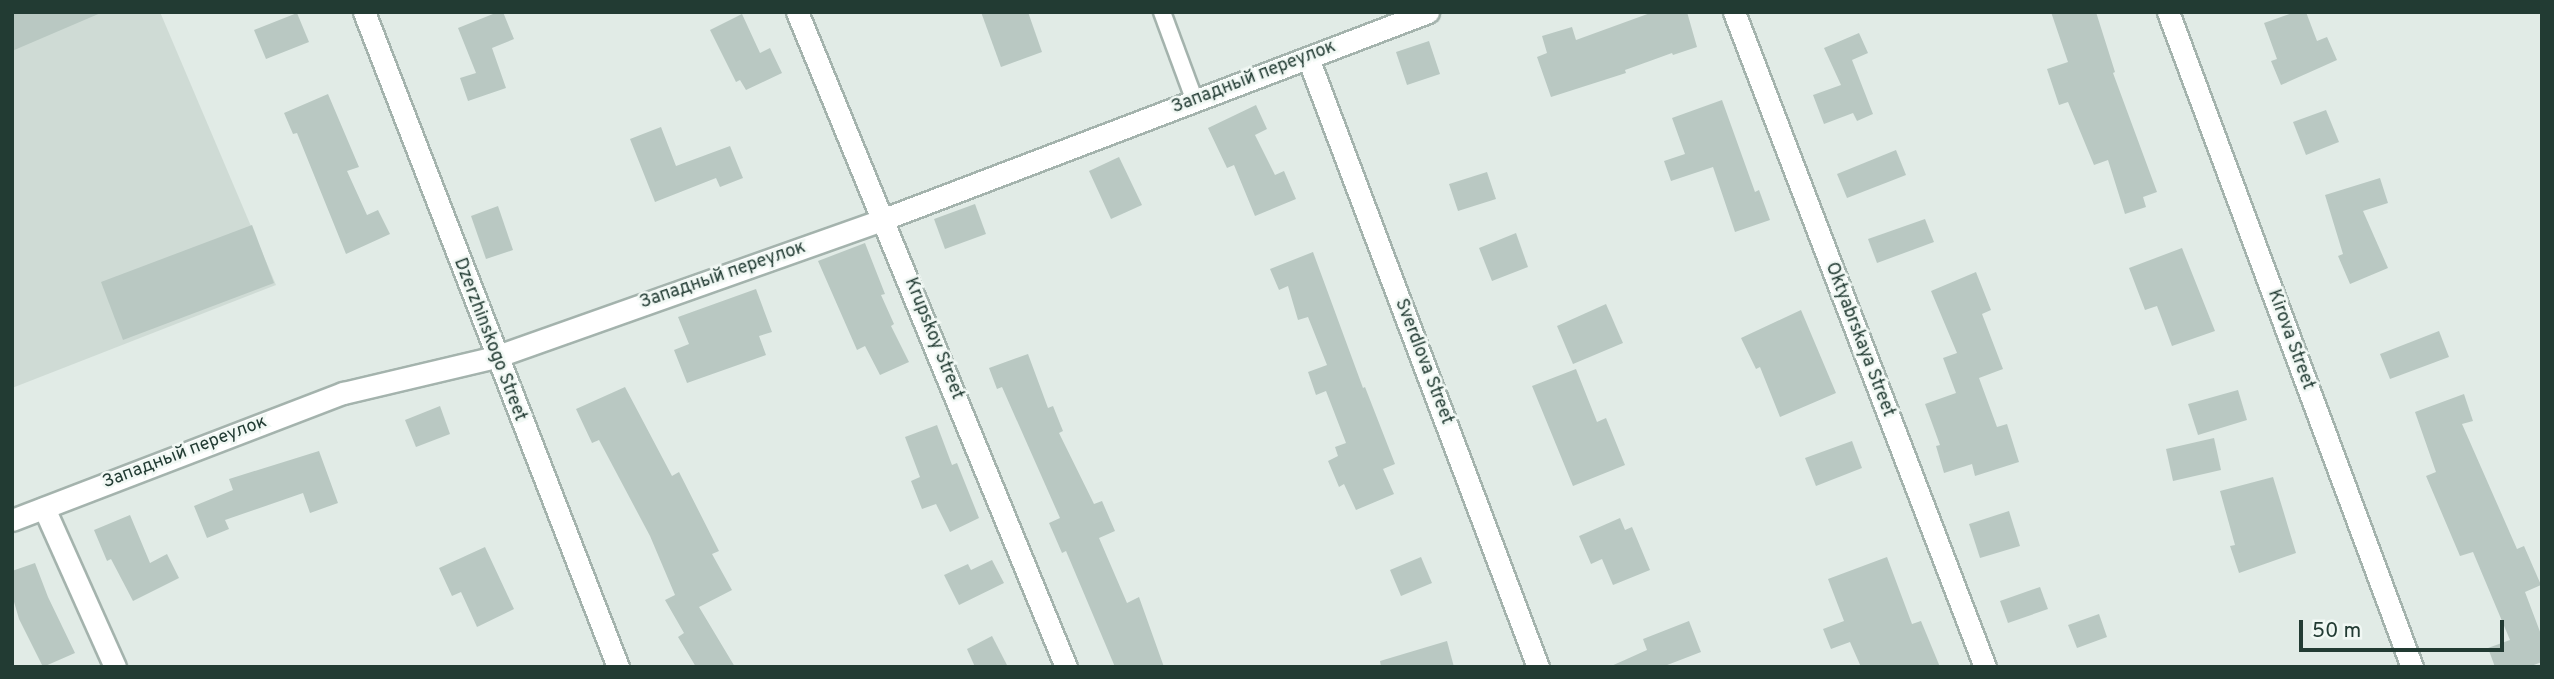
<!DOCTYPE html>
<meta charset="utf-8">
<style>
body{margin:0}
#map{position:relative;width:2554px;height:679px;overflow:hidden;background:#e1ebe6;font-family:Overpass,sans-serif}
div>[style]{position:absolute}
.built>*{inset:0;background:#cfdbd5}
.building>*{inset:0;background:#b9c8c2}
.roads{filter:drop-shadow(2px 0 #a4b3ad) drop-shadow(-2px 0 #a4b3ad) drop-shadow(0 2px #a4b3ad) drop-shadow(0 -2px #a4b3ad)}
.lane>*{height:16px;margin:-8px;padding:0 8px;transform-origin:8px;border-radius:8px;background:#fff}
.street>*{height:21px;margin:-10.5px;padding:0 10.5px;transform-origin:10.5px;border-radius:10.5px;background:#fff}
span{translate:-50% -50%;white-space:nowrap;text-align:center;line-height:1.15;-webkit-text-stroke:5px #f1f8f4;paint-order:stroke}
.street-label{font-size:18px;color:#223b33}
.frame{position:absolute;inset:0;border:14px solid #223b33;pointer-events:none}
.scale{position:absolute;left:2299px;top:620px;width:205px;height:32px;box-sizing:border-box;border:4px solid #223b33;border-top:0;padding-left:9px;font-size:21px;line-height:24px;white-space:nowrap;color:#223b33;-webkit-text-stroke:5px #f1f8f4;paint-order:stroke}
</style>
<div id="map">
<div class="built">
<i style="clip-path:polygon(12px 12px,160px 12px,276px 285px,12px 388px)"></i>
</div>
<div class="building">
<i style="clip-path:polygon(12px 12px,103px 12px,12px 51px)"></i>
<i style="clip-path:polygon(498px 12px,503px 12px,514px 39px,492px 48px,506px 88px,468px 101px,460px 78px,476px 73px,458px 28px)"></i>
<i style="clip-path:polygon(981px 12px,1028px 12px,1042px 52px,1001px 67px)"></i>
<i style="clip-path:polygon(1653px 12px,1687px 12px,1697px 47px,1673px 55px,1672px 53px,1625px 70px,1626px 73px,1551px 97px,1537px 57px,1547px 53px,1542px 36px,1572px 27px,1576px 40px)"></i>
<i style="clip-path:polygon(2051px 12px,2096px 12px,2115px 72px,2113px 73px,2157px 192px,2143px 197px,2146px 207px,2125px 214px,2108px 160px,2094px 165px,2068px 102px,2059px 105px,2047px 69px,2068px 62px)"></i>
<i style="clip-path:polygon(2295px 12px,2306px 12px,2317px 41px,2327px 37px,2337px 60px,2281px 85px,2271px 61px,2277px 59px,2264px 23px)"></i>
<i style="clip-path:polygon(297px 13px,309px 42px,266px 59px,254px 30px)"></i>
<i style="clip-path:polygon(742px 14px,760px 53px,770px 48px,782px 73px,746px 90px,740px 80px,736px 82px,710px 30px)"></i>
<i style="clip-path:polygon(1859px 33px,1868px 53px,1852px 60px,1873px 114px,1857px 121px,1853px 113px,1824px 124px,1813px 95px,1841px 85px,1824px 48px)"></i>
<i style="clip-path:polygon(1429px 41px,1440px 74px,1407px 85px,1396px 52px)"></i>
<i style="clip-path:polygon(328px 94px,359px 167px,347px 171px,367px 215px,378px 210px,390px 234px,346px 254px,297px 133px,293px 134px,284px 113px)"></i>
<i style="clip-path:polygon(1722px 100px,1755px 192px,1759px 190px,1770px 220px,1735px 232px,1713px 167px,1671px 181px,1664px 161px,1685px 154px,1672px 118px)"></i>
<i style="clip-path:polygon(1256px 105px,1267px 129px,1255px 135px,1275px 175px,1284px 171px,1296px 199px,1255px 216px,1234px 165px,1227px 168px,1208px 128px)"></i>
<i style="clip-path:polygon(2326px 110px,2339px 142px,2306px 155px,2293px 122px)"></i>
<i style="clip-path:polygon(661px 127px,676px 166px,730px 146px,743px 178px,720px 187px,716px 178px,655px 202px,630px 139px)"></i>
<i style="clip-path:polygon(1896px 150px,1906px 175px,1847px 198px,1837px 174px)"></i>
<i style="clip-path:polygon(1119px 157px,1142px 205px,1111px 219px,1089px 171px)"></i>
<i style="clip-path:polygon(1487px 172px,1496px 199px,1458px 211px,1449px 184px)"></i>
<i style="clip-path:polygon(2380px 178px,2388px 203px,2363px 211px,2388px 268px,2350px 284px,2338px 256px,2343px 254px,2325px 195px)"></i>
<i style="clip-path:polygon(975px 204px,986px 234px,945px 249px,934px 219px)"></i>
<i style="clip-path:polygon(498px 206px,513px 250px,486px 259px,471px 216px)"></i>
<i style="clip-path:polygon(1925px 219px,1934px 242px,1877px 263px,1868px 239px)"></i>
<i style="clip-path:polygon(252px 225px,274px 283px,123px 340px,101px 282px)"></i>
<i style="clip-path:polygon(1516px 233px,1528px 267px,1492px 281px,1479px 248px)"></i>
<i style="clip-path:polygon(865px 243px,885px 294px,881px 295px,894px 324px,891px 326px,909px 362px,880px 375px,865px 346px,857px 350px,818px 261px)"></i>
<i style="clip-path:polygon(2182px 248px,2215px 331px,2172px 346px,2157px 306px,2145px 310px,2129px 268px)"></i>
<i style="clip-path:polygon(1313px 252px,1363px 388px,1365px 387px,1395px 464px,1383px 469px,1394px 494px,1356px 510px,1344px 484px,1339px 487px,1328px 461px,1338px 456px,1335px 447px,1346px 443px,1326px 391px,1316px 395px,1308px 372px,1327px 365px,1308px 317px,1298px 320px,1288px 286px,1279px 290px,1270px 269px)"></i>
<i style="clip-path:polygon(1976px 272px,1991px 310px,1982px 314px,2003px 369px,1979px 378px,1997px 427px,2007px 424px,2019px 462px,1975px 476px,1972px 464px,1944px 473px,1936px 446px,1940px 445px,1925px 404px,1956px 393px,1943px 358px,1957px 353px,1931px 291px)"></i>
<i style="clip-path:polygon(756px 289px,772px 332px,759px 336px,766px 355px,687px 383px,674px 350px,689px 344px,678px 317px)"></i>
<i style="clip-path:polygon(1606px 304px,1623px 343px,1573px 364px,1557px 326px)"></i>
<i style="clip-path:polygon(1801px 310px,1836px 393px,1780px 417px,1760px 367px,1756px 369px,1741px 338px)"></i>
<i style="clip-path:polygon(2439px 331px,2449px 357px,2390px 379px,2380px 354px)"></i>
<i style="clip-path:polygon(1028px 354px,1048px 408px,1053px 406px,1063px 431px,1059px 433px,1094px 504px,1102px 501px,1115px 531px,1099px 538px,1127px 603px,1139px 597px,1164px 667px,1115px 667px,1066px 551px,1062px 553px,1049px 523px,1060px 518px,1002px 387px,997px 389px,989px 368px)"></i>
<i style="clip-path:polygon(1576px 369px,1597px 422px,1606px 418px,1625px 465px,1573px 486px,1532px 386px)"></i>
<i style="clip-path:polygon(625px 387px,672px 476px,679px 472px,719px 551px,712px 554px,732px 590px,699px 607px,735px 667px,696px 667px,678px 637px,684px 633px,665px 600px,675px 595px,650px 536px,599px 440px,592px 443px,576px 409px)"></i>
<i style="clip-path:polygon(2238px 390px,2247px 420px,2198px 435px,2188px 404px)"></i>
<i style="clip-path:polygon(2464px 394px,2473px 421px,2462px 424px,2517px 549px,2524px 546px,2541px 585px,2525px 592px,2542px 637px,2542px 662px,2528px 667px,2495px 667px,2488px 648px,2510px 640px,2473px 552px,2460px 556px,2426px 476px,2436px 472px,2415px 412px)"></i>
<i style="clip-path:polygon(440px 406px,450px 434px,416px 447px,405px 420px)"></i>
<i style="clip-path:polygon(937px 425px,952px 465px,957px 463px,979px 518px,950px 532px,936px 504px,922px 509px,911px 481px,920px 477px,905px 437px)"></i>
<i style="clip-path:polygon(2214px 438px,2221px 470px,2173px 481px,2166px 449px)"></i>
<i style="clip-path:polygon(1852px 441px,1862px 468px,1816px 486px,1805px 458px)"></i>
<i style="clip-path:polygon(319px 451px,338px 503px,310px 513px,303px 493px,225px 520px,229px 529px,207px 538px,194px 506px,233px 490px,229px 479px)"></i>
<i style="clip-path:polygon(2273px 477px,2296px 553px,2239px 573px,2230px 546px,2235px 545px,2220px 491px)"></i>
<i style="clip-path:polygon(2009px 511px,2020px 546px,1980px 558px,1969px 524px)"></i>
<i style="clip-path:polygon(130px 515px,150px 563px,167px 554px,179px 578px,133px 601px,111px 559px,107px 561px,94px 530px)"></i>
<i style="clip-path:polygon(1620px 518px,1625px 530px,1632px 527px,1650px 570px,1613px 585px,1602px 559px,1591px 564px,1579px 536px)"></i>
<i style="clip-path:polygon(485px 547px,514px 609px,477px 627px,461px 592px,452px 596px,439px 568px)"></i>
<i style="clip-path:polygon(1421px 557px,1432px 583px,1401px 596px,1390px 570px)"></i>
<i style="clip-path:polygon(1887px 557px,1912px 624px,1921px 621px,1940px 667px,1861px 667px,1850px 642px,1831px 649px,1823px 629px,1844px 621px,1828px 579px)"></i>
<i style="clip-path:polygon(992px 560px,1004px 583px,959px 605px,944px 575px,968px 564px,971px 570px)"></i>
<i style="clip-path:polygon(35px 563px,48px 597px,75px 653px,43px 667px,19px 619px,12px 595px,12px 571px)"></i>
<i style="clip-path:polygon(2040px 587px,2048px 609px,2008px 623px,2000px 601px)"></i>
<i style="clip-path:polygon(2099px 614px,2107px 637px,2077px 648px,2068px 625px)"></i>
<i style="clip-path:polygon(1689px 621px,1701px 652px,1662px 667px,1609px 667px,1647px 650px,1643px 639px)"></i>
<i style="clip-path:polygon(992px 636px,1008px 667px,975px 667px,967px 649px)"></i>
<i style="clip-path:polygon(1447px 641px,1454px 667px,1381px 667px,1380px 661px)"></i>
</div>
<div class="roads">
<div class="lane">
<i style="left:1162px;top:12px;width:95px;rotate:69.7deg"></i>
</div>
<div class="street">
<i style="left:364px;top:12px;width:703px;rotate:68.8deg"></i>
<i style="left:797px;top:12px;width:708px;rotate:67.67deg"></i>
<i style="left:1734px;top:12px;width:701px;rotate:69.03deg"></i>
<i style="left:2168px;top:12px;width:699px;rotate:69.57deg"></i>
<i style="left:1308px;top:58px;width:651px;rotate:69.31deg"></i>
<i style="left:44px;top:508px;width:174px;rotate:65.9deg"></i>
<i style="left:12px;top:520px;width:355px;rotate:-21deg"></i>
<i style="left:343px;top:393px;width:156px;rotate:-13.3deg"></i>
<i style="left:495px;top:357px;width:413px;rotate:-19.5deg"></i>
<i style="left:884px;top:219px;width:582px;rotate:-20.83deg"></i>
</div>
</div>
<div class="street-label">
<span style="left:1254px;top:78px;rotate:-21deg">Западный переулок</span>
<span style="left:723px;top:276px;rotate:-19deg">Западный переулок</span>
<span style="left:933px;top:339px;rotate:68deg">Krupskoy Street</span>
<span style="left:489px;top:340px;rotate:69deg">Dzerzhinskogo Street</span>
<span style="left:1859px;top:340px;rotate:69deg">Oktyabrskaya Street</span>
<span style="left:2290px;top:340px;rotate:70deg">Kirova Street</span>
<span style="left:1423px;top:362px;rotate:69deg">Sverdlova Street</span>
<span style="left:185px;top:453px;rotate:-21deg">Западный переулок</span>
</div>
<div class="frame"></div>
<div class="scale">50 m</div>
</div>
